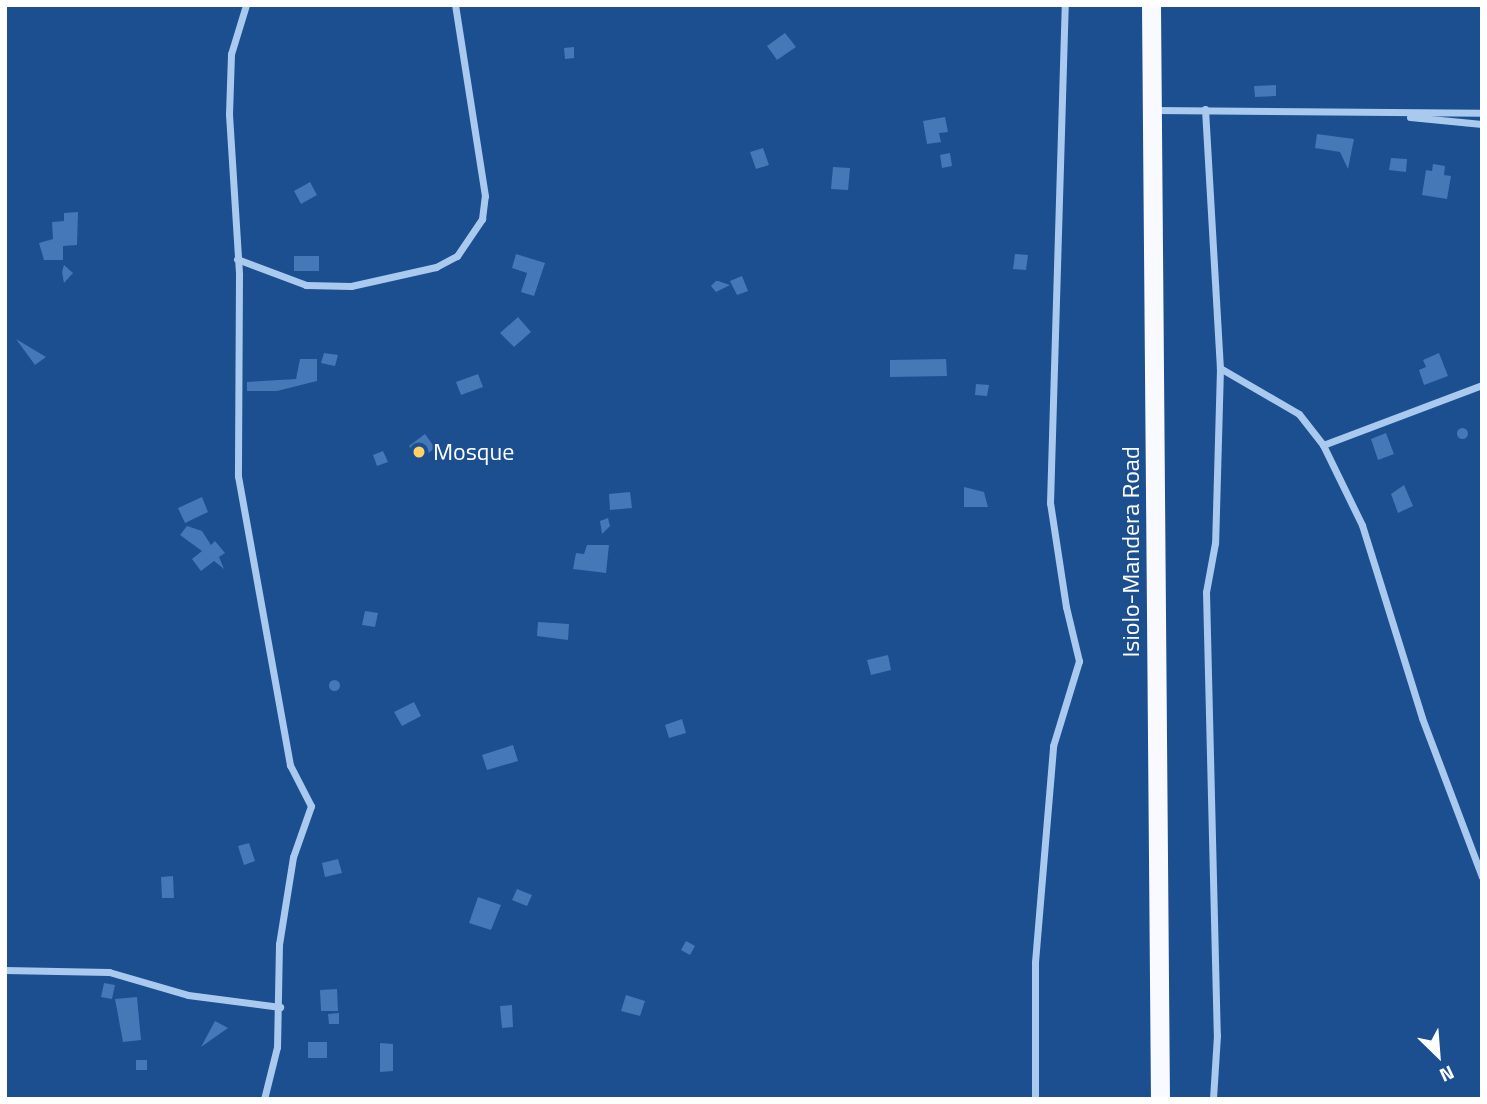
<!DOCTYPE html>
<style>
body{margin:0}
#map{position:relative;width:1487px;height:1104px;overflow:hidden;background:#1b4f8f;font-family:"Titillium Web",sans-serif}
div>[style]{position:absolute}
.building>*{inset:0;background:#4478b7}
.round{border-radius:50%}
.minor>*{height:7px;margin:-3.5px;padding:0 3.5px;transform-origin:3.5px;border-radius:3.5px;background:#a9c9ee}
.trunk>*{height:19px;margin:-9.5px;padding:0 9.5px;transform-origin:9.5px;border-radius:9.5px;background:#f8faff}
.dots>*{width:19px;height:19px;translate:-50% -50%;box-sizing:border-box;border:4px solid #1b4f8f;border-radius:50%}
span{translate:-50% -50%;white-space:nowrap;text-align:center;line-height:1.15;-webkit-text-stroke:5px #1b4f8f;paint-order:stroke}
.poi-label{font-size:24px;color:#fff}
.left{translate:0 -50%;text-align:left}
.street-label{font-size:24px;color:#fff}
.frame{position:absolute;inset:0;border:7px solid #fff;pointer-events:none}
.north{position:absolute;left:1403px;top:1020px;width:70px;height:70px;-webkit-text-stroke:5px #1b4f8f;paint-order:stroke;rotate:155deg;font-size:19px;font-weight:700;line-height:28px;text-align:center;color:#fff}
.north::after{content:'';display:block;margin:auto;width:24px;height:32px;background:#fff;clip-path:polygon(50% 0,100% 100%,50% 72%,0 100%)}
</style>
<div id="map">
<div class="building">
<i style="clip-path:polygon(785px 33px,796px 47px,777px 60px,767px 46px)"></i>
<i style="clip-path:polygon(574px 47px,574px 58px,565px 59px,564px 48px)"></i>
<i style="clip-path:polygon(1276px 85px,1276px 96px,1255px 97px,1254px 86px)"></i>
<i style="clip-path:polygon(945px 117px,948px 132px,939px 133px,941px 142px,927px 144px,923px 121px)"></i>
<i style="clip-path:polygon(1317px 134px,1354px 139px,1348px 169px,1340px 152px,1315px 148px)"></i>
<i style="clip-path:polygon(763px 148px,769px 165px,756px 169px,750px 152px)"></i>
<i style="clip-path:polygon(950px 153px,952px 166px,942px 168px,940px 155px)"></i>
<i style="clip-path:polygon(1391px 158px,1407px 159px,1406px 172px,1389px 170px)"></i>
<i style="clip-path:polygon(1433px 164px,1445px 166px,1444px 175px,1451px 176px,1447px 199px,1422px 195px,1426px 170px,1432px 171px)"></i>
<i style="clip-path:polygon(833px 167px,850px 168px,848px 190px,831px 189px)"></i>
<i style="clip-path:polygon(310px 182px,317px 195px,301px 204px,294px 191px)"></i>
<i style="clip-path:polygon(78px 212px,77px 245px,63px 246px,63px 260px,44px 260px,39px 243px,53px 239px,52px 222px,64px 221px,64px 213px)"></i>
<i style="clip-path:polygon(516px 254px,545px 263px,534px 296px,521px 292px,527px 273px,512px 268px)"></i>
<i style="clip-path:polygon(1015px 254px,1028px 255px,1026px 270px,1013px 269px)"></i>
<i style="clip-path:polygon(294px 256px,319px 256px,319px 271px,294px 271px)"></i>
<i style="clip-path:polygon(64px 265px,73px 273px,64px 283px,62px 272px)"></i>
<i style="clip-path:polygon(742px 276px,748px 291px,737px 295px,730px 281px)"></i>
<i style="clip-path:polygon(716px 281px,718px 281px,730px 285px,716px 292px,711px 286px)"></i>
<i style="clip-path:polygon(518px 317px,531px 332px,514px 347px,500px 333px)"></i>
<i style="clip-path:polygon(16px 339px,46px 357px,35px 365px)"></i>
<i style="clip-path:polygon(324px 353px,338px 355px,335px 366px,321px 363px)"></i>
<i style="clip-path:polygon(1439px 353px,1448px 376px,1424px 385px,1419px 370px,1426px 367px,1423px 360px)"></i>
<i style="clip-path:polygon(300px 359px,317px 359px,317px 381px,277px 391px,247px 391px,247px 382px,296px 379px)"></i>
<i style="clip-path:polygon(946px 359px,947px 376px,890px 377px,890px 360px)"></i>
<i style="clip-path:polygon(478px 374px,483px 387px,461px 395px,456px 382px)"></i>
<i style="clip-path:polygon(976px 384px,989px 385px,987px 396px,975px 395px)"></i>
<i class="round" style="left:1456.5px;top:427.5px;width:11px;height:11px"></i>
<i style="clip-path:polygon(1386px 433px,1394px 454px,1378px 460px,1371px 439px)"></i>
<i style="clip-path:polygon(425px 434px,435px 448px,419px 460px,409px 446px)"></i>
<i style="clip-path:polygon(383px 451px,388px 462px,377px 466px,373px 455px)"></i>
<i style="clip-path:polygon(1404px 485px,1413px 506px,1398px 513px,1391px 494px)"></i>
<i style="clip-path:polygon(964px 487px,984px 492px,988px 507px,964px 507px)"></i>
<i style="clip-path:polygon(630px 492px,632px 508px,610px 510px,609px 494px)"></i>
<i style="clip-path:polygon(202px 497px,208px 512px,185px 523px,178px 508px)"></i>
<i style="clip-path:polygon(608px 518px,610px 526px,602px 534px,600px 521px)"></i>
<i style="clip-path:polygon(187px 526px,202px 531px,211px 545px,215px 541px,225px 553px,219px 557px,224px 569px,214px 561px,201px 571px,192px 559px,202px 551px,180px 535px)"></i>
<i style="clip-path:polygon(587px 545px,609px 545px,606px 573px,573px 569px,576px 553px,584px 554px)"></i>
<i style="clip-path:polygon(365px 611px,378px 613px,375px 627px,362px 625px)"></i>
<i style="clip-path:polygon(538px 622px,569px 624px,568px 640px,537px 636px)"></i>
<i style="clip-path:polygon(888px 655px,891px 670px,871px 675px,867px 660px)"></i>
<i class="round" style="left:328.5px;top:679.5px;width:11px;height:11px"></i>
<i style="clip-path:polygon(414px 702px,421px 716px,402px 726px,394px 712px)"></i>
<i style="clip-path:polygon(682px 719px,686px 733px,669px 738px,665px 725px)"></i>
<i style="clip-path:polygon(513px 745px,518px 761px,487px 770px,482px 755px)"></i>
<i style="clip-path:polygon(249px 843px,255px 861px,244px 865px,238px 846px)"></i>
<i style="clip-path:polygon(338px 859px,342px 873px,325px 877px,322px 863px)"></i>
<i style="clip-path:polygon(173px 876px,174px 898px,162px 898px,161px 877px)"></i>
<i style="clip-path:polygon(517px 889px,532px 895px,527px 906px,512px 900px)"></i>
<i style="clip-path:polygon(478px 897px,501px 905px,491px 930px,469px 923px)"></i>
<i style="clip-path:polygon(686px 941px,695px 946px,690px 955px,681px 950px)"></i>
<i style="clip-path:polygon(104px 983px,115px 985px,112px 999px,101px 997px)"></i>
<i style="clip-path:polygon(337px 989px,338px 1011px,321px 1011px,320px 990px)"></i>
<i style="clip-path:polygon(626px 995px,645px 1001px,640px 1016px,621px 1011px)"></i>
<i style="clip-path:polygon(137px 997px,141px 1040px,123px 1042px,115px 999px)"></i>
<i style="clip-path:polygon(512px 1005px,513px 1027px,502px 1028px,500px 1006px)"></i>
<i style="clip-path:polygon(339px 1013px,339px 1024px,329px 1024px,328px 1014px)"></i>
<i style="clip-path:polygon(215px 1021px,228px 1028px,201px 1047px)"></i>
<i style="clip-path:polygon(308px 1042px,327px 1042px,327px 1058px,308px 1058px)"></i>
<i style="clip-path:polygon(380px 1043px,393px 1044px,393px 1071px,380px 1072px)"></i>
<i style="clip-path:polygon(136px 1060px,147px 1060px,147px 1070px,136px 1070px)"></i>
</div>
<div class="minor">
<i style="left:246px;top:5px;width:51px;rotate:107deg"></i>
<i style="left:231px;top:54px;width:60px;rotate:91.9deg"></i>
<i style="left:229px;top:114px;width:161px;rotate:86.4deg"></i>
<i style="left:239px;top:275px;width:201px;rotate:90.3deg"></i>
<i style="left:238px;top:476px;width:294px;rotate:79.8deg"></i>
<i style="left:290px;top:765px;width:46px;rotate:62.9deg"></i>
<i style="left:311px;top:806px;width:54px;rotate:109.4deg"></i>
<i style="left:293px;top:857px;width:88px;rotate:99.1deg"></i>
<i style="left:279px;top:944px;width:103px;rotate:91.1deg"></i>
<i style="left:277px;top:1047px;width:54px;rotate:104deg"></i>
<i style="left:1205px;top:109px;width:259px;rotate:86.7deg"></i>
<i style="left:1220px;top:368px;width:175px;rotate:91.6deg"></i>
<i style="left:1215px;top:543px;width:50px;rotate:100.4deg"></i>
<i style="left:1206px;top:592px;width:443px;rotate:88.6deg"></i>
<i style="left:1217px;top:1035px;width:64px;rotate:93.6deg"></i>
<i style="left:1154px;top:110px;width:328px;rotate:0.5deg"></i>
<i style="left:1410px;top:117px;width:72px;rotate:5.6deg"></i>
<i style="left:237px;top:259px;width:74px;rotate:20.6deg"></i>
<i style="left:306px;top:285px;width:45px;rotate:1.3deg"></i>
<i style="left:351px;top:286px;width:87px;rotate:-12.6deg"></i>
<i style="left:436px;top:267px;width:24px;rotate:-28deg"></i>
<i style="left:457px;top:256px;width:45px;rotate:-56deg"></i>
<i style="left:482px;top:219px;width:23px;rotate:-83deg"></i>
<i style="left:485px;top:196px;width:193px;rotate:-98.9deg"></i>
<i style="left:1220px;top:368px;width:91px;rotate:30.2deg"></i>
<i style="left:1299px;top:414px;width:39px;rotate:52deg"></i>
<i style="left:1323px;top:445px;width:89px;rotate:64deg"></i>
<i style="left:1362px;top:525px;width:202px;rotate:72.7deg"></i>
<i style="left:1422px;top:718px;width:170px;rotate:69.3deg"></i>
<i style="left:1323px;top:445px;width:170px;rotate:-20.7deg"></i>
<i style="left:5px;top:970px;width:104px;rotate:1.1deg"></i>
<i style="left:109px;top:972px;width:82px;rotate:16.2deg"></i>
<i style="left:188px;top:995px;width:93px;rotate:7.4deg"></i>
<i style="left:1035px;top:1099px;width:137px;rotate:-90deg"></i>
<i style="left:1035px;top:962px;width:217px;rotate:-85.2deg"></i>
<i style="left:1053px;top:746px;width:89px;rotate:-73deg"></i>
<i style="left:1079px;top:661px;width:56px;rotate:-103.5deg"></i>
<i style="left:1066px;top:607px;width:105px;rotate:-98.7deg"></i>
<i style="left:1050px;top:503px;width:498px;rotate:-88.3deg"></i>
</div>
<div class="trunk">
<i style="left:1151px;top:5px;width:1094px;rotate:89.53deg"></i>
</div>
<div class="dots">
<i style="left:419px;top:452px;background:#ffd166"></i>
</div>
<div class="poi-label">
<span class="left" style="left:433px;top:452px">Mosque</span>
</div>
<div class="street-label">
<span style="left:1131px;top:552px;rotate:-90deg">Isiolo-Mandera Road</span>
</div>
<div class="frame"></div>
<div class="north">N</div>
</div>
